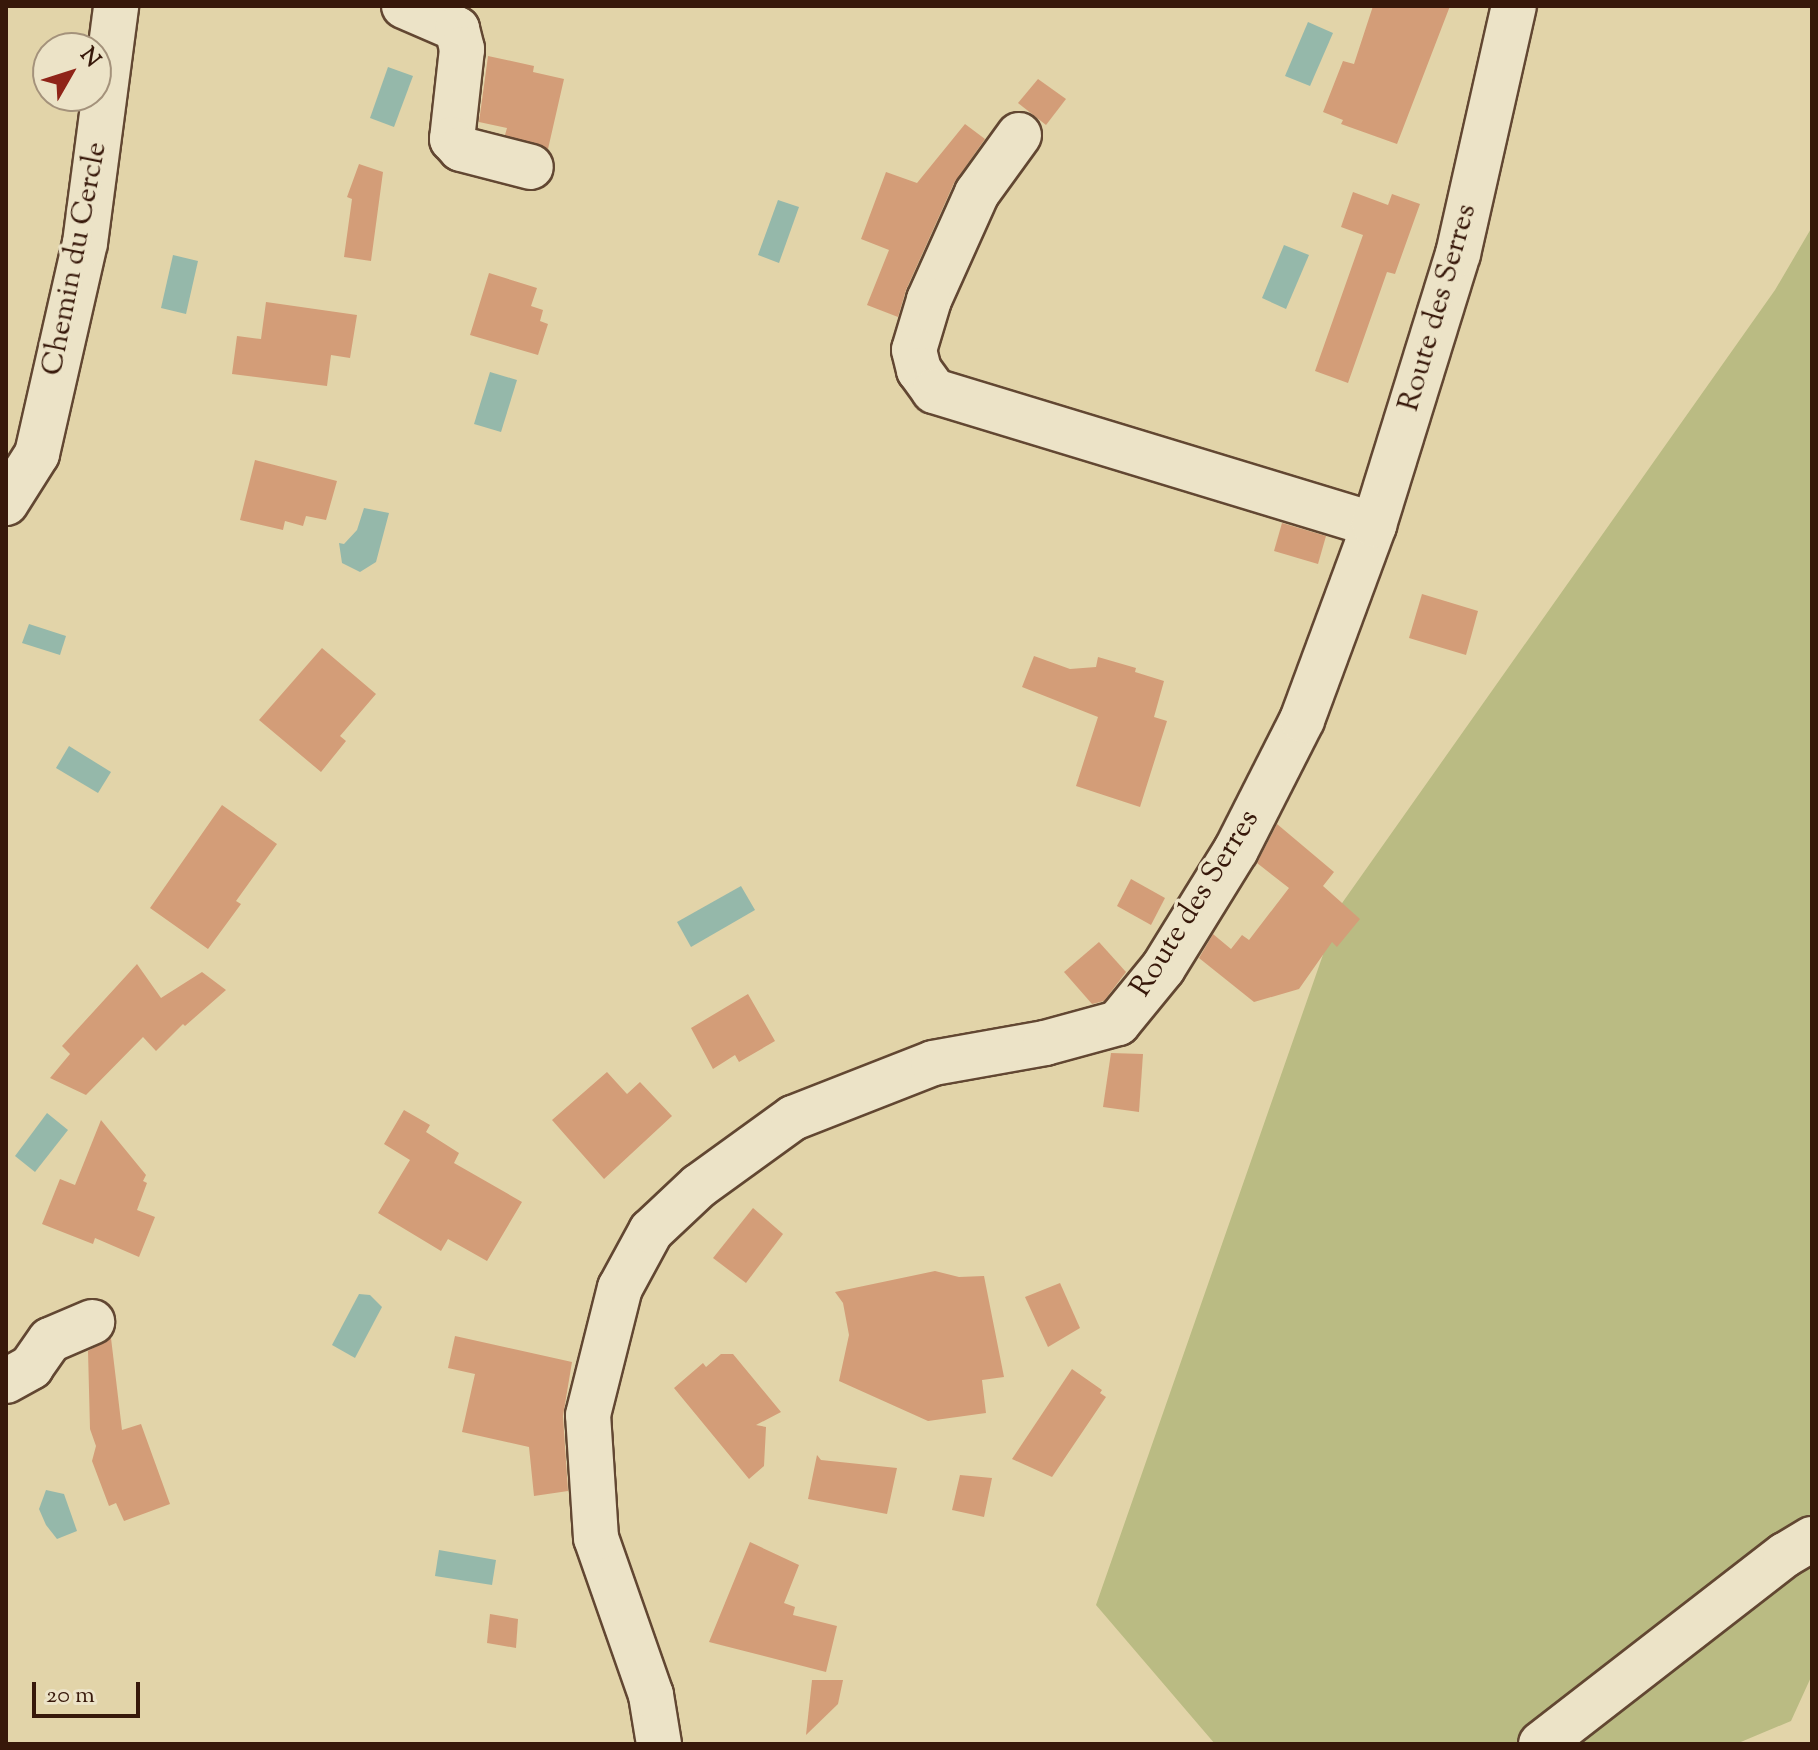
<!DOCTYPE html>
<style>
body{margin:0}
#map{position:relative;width:1818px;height:1750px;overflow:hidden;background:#e2d4a9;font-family:"Sorts Mill Goudy",serif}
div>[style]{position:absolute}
.green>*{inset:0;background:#babb83}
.water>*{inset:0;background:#95b8aa}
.building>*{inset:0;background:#d39d78}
.roads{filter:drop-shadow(2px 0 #624732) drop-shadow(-2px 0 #624732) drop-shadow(0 2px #624732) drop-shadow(0 -2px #624732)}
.minor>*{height:44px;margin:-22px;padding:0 22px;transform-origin:22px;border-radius:22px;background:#ece3c7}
span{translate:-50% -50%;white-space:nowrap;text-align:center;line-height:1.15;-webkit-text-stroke:7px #ece3c7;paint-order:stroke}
.street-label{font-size:30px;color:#37180a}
.frame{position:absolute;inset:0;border:8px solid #37180a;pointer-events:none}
.north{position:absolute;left:32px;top:32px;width:80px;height:80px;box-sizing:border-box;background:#ece3c7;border:2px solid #a4927b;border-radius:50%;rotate:51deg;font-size:22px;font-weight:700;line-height:32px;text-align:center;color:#37180a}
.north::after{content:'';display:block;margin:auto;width:28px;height:36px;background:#8f2418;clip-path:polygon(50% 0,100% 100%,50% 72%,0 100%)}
.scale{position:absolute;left:32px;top:1682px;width:108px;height:36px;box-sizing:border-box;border:4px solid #37180a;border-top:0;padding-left:10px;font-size:24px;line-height:28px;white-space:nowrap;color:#37180a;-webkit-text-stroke:6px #ece3c7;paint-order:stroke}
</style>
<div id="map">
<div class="green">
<i style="clip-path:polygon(1812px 227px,1812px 1675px,1791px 1721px,1736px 1744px,1215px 1744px,1096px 1605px,1340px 906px,1775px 290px)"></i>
</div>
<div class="water">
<i style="clip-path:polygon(1308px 22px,1333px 33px,1310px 86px,1285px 76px)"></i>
<i style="clip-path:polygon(388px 67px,413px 76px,394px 127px,370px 118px)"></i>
<i style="clip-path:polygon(778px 200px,799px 207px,779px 263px,758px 255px)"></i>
<i style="clip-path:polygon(1284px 245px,1309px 255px,1286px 309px,1262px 298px)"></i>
<i style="clip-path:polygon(173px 255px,198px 261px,186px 314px,161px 308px)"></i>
<i style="clip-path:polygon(490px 372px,517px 380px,501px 432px,474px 424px)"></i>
<i style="clip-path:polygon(364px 508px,389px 513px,376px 562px,360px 572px,342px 563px,339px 543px,344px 544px,357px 530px)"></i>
<i style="clip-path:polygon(29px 624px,66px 636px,60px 655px,22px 643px)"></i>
<i style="clip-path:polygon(69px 746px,111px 772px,98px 793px,56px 768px)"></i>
<i style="clip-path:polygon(741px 886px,755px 910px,691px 947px,677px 922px)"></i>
<i style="clip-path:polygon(47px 1113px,68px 1130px,35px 1172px,15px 1156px)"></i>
<i style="clip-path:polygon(359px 1294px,370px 1295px,382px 1307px,355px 1358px,332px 1345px)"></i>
<i style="clip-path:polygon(46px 1490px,64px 1494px,77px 1531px,57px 1539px,46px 1525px,39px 1509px)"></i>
<i style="clip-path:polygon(439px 1550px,496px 1560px,492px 1585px,435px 1576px)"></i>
</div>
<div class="building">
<i style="clip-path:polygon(1373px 6px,1450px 6px,1397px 144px,1341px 124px,1343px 120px,1323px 112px,1343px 61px,1354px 64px)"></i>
<i style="clip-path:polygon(488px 56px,534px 66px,533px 72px,564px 79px,548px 149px,505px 135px,507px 128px,479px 122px)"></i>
<i style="clip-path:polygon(1038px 79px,1066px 99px,1046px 125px,1018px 103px)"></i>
<i style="clip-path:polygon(965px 124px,985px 139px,954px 183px,906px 290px,898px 317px,867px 305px,889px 250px,861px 239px,886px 172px,917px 183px)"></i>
<i style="clip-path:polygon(359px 164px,383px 172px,371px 261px,344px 257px,352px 199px,347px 197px)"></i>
<i style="clip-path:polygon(1353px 192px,1388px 205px,1392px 194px,1420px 204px,1395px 274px,1387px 272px,1348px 383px,1315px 371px,1363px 235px,1341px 227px)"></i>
<i style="clip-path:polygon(489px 273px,537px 288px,531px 306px,543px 310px,540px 321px,548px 324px,538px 355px,470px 335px)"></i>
<i style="clip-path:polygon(266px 302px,357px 315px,350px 358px,331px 355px,327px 386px,232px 374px,237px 336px,261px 339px)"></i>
<i style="clip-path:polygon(255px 460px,337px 481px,326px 520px,306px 516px,303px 526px,285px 521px,283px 530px,240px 520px)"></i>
<i style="clip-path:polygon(1282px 523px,1326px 536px,1318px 564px,1274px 551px)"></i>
<i style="clip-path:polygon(1422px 594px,1478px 611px,1466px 655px,1409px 638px)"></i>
<i style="clip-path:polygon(322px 648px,376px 694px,340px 736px,346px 741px,321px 772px,259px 720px)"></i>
<i style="clip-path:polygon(1034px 656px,1070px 669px,1096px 667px,1098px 657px,1136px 668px,1135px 672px,1164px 681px,1154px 717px,1167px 721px,1140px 807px,1076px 786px,1098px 717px,1022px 687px)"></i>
<i style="clip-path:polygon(222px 805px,277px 844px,236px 901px,241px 904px,208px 949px,150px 908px)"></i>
<i style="clip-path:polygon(1277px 824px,1334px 872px,1323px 886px,1360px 919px,1337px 947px,1332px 942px,1299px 989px,1254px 1002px,1199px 958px,1213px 934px,1231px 949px,1242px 935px,1249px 940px,1289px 888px,1257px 863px)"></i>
<i style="clip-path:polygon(1131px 879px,1165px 898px,1151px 925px,1117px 906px)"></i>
<i style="clip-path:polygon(1099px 942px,1126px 972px,1104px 1001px,1092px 1004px,1064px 972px)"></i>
<i style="clip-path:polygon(137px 964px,161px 998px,202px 972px,226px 990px,185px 1026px,183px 1024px,156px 1051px,143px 1037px,86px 1095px,50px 1078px,70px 1054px,62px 1046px)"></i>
<i style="clip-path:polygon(748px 994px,775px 1041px,739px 1062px,735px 1055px,713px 1069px,691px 1028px)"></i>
<i style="clip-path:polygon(1111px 1053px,1143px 1054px,1139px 1112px,1103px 1107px)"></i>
<i style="clip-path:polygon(607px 1072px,627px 1094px,640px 1082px,672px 1116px,604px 1179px,552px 1120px)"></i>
<i style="clip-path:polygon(404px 1110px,430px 1125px,426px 1132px,459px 1153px,454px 1163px,522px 1202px,487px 1261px,448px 1239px,441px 1251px,378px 1213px,410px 1160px,384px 1144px)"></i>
<i style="clip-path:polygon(101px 1120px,146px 1175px,143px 1181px,147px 1183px,137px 1210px,155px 1217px,139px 1257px,95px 1238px,93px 1244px,42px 1224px,60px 1179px,75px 1185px)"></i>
<i style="clip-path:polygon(753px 1208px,783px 1234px,746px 1283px,713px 1258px)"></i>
<i style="clip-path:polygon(935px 1271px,959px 1277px,984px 1276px,1004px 1377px,982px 1380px,986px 1413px,928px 1421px,839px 1381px,849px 1335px,843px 1303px,835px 1292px)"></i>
<i style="clip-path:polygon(1060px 1283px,1080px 1328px,1048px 1347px,1025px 1297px)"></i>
<i style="clip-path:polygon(455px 1336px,572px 1362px,563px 1416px,568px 1491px,534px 1496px,529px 1447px,462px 1432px,475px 1374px,448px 1368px)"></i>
<i style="clip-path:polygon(111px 1338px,122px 1430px,141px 1424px,170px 1504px,124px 1521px,116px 1503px,109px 1506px,92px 1461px,96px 1446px,90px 1429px,88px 1351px)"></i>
<i style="clip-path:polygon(721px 1354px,733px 1354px,781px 1412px,756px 1425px,766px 1427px,764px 1466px,749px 1479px,674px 1388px,703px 1363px,706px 1367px)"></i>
<i style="clip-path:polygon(1072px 1369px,1102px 1390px,1100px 1393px,1106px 1397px,1052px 1477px,1012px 1459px)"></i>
<i style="clip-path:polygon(817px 1455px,821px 1460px,897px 1468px,887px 1514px,808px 1499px)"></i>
<i style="clip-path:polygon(960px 1475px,992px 1478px,984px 1517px,952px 1510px)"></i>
<i style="clip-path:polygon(750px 1542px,799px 1565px,784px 1603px,795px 1607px,793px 1615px,837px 1626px,826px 1672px,709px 1642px)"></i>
<i style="clip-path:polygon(490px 1614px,518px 1619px,516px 1648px,487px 1643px)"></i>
<i style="clip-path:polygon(812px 1680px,843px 1680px,838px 1704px,806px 1735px)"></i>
</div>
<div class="roads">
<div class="minor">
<i style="left:404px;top:6px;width:58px;rotate:23.5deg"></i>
<i style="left:457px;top:29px;width:21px;rotate:76deg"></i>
<i style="left:462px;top:49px;width:91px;rotate:96.3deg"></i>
<i style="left:452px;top:139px;width:13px;rotate:48deg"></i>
<i style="left:461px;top:149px;width:72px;rotate:14.4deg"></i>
<i style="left:1019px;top:135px;width:72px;rotate:125.9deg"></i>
<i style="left:977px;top:193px;width:117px;rotate:114.2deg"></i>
<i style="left:929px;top:300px;width:52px;rotate:106.7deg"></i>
<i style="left:914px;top:350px;width:21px;rotate:76deg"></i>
<i style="left:919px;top:370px;width:26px;rotate:54deg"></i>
<i style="left:934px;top:391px;width:460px;rotate:16.9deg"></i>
<i style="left:6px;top:503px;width:58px;rotate:-57.7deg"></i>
<i style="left:37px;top:454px;width:216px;rotate:-77.2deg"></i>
<i style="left:85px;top:243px;width:239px;rotate:-82.5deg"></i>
<i style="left:6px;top:1381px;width:29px;rotate:-29deg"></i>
<i style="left:31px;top:1367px;width:33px;rotate:-55deg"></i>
<i style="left:50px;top:1340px;width:46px;rotate:-23.2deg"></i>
<i style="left:659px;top:1744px;width:50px;rotate:-99.3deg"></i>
<i style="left:651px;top:1695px;width:166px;rotate:-109.3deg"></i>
<i style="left:596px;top:1538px;width:123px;rotate:-93.7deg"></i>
<i style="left:588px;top:1415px;width:131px;rotate:-75.9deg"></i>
<i style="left:620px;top:1288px;width:65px;rotate:-61.5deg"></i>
<i style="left:651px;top:1231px;width:66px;rotate:-43.2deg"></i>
<i style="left:699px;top:1186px;width:116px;rotate:-35.9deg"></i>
<i style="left:793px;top:1118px;width:150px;rotate:-21.4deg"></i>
<i style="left:933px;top:1063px;width:114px;rotate:-10.1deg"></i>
<i style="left:1045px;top:1043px;width:76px;rotate:-15.3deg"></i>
<i style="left:1118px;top:1023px;width:71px;rotate:-50.7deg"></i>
<i style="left:1163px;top:968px;width:139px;rotate:-58.3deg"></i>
<i style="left:1236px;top:850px;width:146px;rotate:-63.1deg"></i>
<i style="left:1302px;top:720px;width:208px;rotate:-69.7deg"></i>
<i style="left:1374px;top:525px;width:284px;rotate:-72.8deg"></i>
<i style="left:1458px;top:254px;width:254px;rotate:-77.3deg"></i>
<i style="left:1541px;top:1744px;width:309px;rotate:-37.8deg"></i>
<i style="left:1785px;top:1555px;width:31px;rotate:-31deg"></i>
</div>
</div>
<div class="street-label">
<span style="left:76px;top:259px;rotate:-79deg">Chemin du Cercle</span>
<span style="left:1439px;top:308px;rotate:-74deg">Route des Serres</span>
<span style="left:1196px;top:904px;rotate:-58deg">Route des Serres</span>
</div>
<div class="frame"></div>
<div class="north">N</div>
<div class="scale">20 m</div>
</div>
